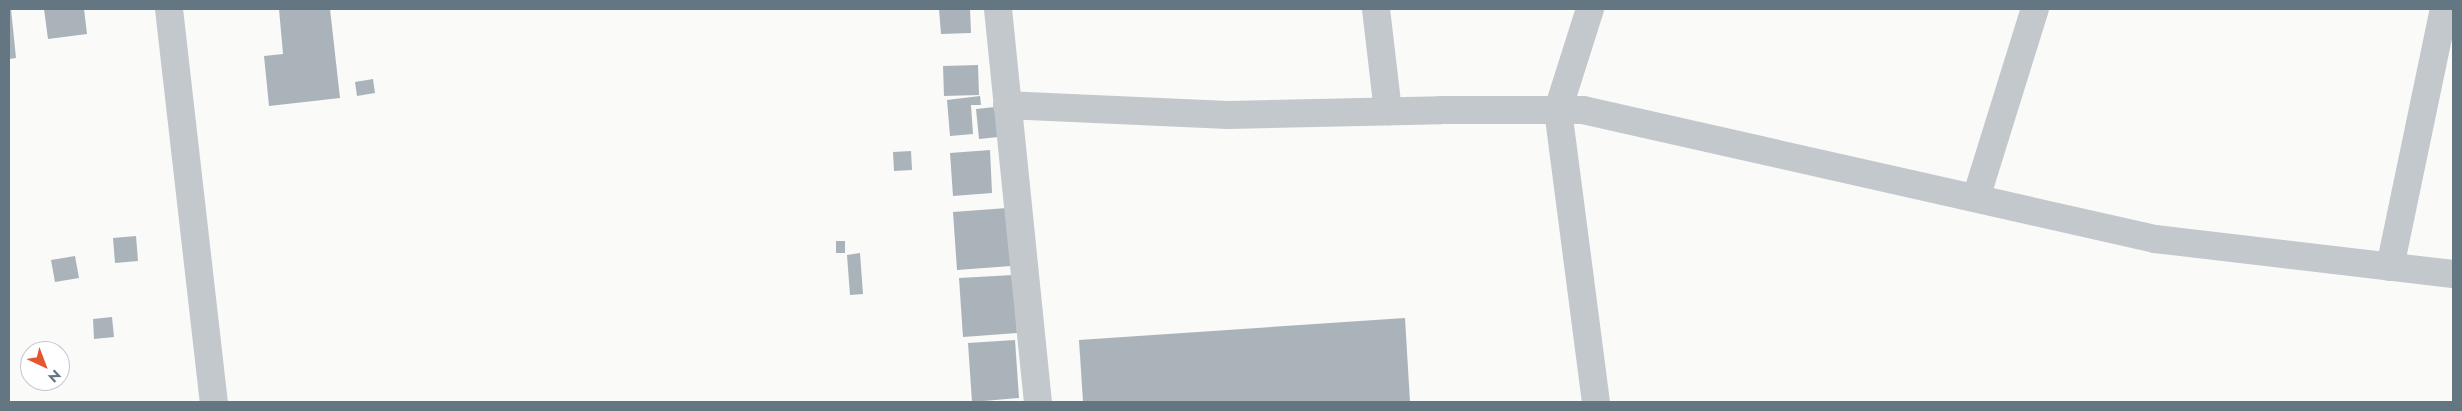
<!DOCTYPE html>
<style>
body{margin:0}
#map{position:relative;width:2462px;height:411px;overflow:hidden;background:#fafaf8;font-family:Jost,sans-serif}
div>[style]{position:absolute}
.building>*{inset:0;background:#aab3b9}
.minor>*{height:28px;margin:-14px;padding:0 14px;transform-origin:14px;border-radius:14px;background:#c3c8cc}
.tertiary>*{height:28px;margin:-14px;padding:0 14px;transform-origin:14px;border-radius:14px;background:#c3c8cc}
span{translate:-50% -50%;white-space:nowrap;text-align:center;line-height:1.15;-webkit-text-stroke:5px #fff;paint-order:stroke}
.frame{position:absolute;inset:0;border:10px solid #657683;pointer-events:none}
.north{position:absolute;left:20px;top:341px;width:50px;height:50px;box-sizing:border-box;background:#fff;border:1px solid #c1c8cd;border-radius:50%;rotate:137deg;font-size:14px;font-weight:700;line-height:20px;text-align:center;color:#657683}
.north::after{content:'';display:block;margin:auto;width:18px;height:22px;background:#e4572e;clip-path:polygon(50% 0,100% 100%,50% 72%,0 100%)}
</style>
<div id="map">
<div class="building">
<i style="clip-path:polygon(9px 9px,11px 9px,16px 58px,9px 59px)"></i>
<i style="clip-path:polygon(44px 9px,84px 9px,87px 34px,48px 39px)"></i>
<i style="clip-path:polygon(279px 9px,330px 9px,340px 98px,269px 106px,264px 56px,283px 54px)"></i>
<i style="clip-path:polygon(939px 9px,970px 9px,971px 33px,941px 34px)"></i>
<i style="clip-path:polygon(978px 65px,979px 95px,944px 96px,943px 66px)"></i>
<i style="clip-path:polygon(373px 79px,375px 93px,357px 96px,355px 82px)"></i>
<i style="clip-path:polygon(980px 96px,981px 105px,971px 105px,973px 134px,950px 136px,947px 100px)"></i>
<i style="clip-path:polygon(995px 107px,998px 137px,979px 139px,976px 109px)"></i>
<i style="clip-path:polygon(990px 150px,992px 193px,953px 196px,950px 153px)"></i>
<i style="clip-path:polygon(911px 151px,912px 170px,894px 171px,893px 152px)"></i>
<i style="clip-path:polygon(1007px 208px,1011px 266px,957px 270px,953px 212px)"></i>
<i style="clip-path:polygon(136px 236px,138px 261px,115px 263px,113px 238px)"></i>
<i style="clip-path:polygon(836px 241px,845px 241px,845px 253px,836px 253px)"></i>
<i style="clip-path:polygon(860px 253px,863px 294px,850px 295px,847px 255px)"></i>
<i style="clip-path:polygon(75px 256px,79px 278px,55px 282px,51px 260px)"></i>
<i style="clip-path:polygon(1013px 275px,1017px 333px,963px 337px,959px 278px)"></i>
<i style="clip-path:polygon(112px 317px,114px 337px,94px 339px,93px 319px)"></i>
<i style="clip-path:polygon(1405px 318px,1410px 402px,1083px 402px,1079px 340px)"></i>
<i style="clip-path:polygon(1015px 340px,1019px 398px,972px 402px,968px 343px)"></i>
</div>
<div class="minor">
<i style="left:998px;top:9px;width:395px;rotate:84.2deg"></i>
<i style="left:1376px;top:9px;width:103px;rotate:83.3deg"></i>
<i style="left:1590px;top:9px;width:106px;rotate:107.6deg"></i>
<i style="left:1558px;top:110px;width:294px;rotate:82.6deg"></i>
<i style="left:1007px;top:105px;width:221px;rotate:2.6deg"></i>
<i style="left:1228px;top:115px;width:213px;rotate:-1.3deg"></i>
<i style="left:1441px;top:110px;width:142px"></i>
<i style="left:1583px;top:110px;width:586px;rotate:12.71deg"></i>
<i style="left:2155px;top:239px;width:300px;rotate:6.7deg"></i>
<i style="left:1976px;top:198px;width:198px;rotate:-72.7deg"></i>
<i style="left:2390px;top:267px;width:264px;rotate:-78.2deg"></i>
</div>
<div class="tertiary">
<i style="left:169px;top:9px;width:396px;rotate:83.5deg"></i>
</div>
<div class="frame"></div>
<div class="north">N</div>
</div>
